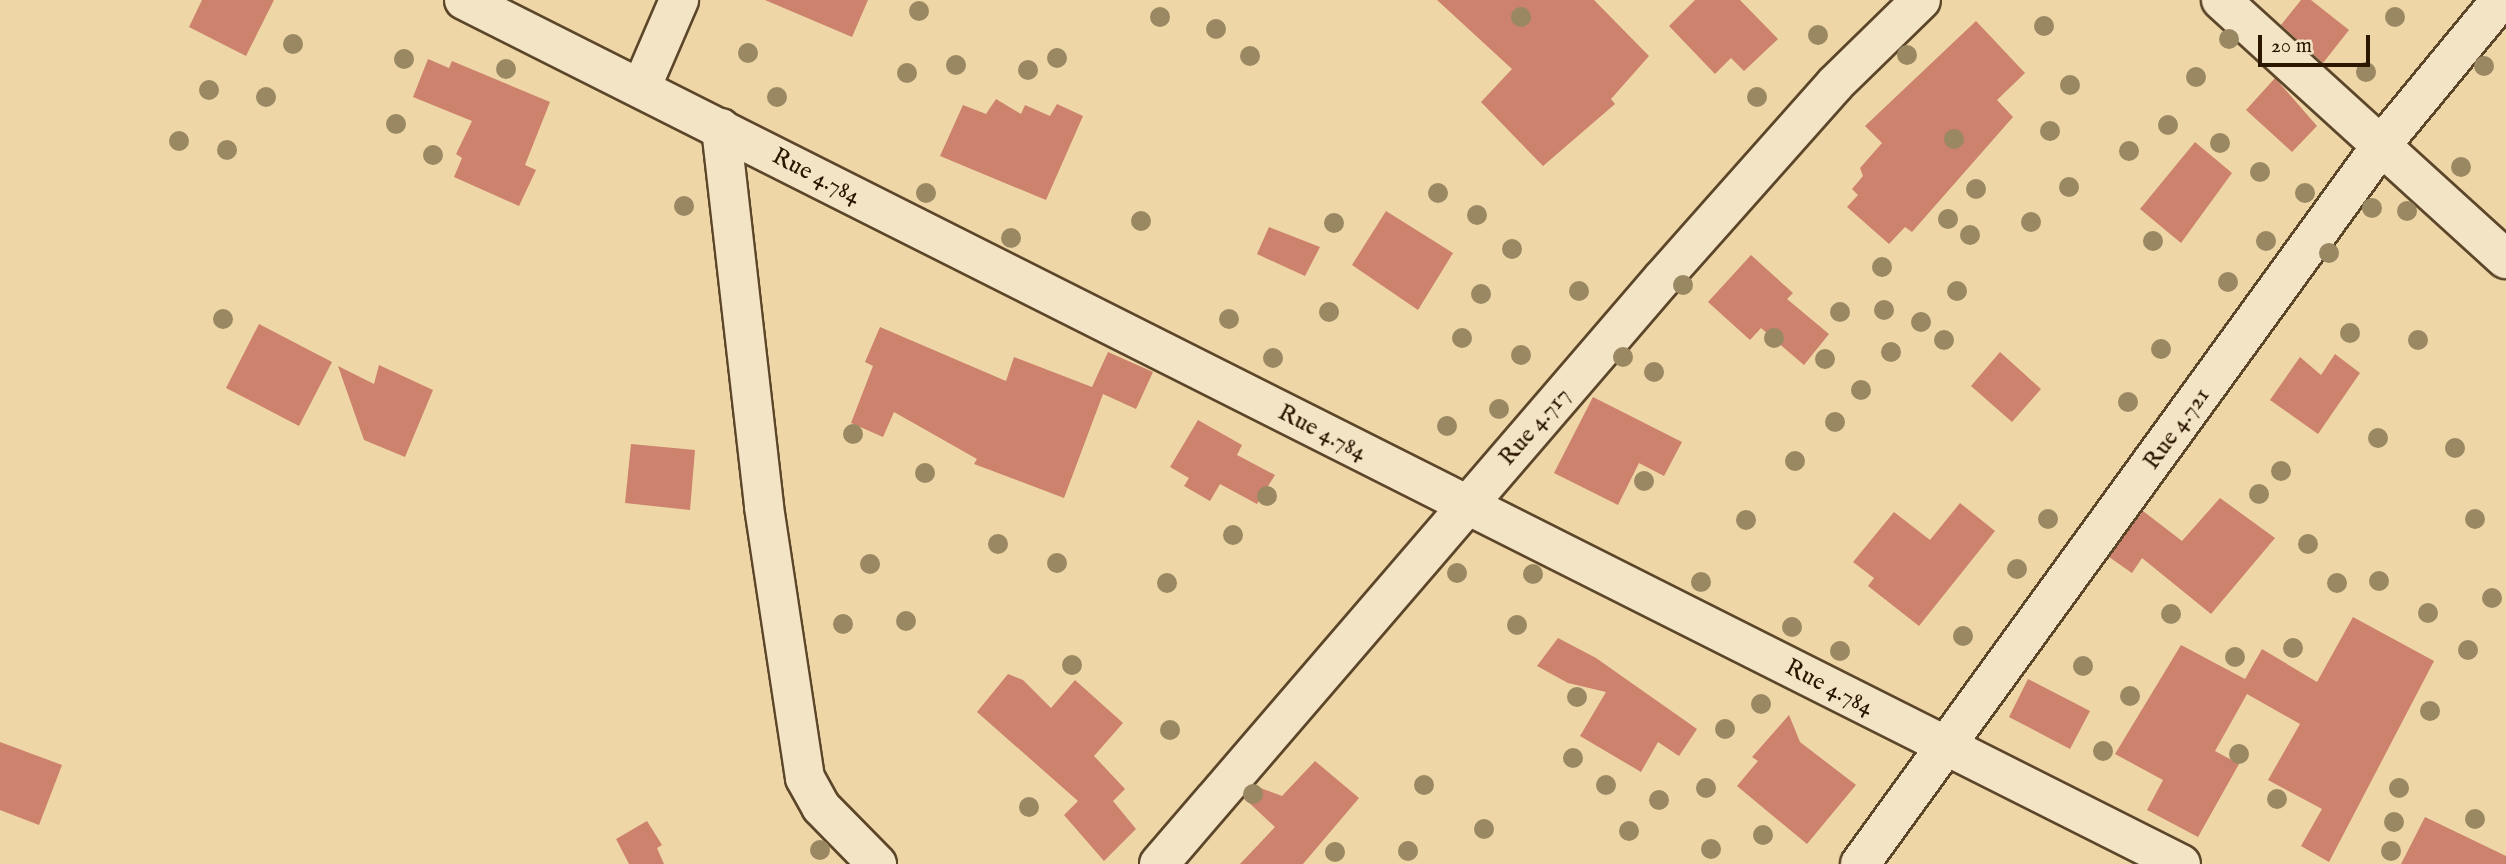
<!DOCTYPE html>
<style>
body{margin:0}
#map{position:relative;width:2506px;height:864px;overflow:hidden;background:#eed6a7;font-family:"IM FELL English",serif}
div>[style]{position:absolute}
.building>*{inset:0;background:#cc826c}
.roads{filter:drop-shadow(2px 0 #5c462a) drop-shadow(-2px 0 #5c462a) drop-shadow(0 2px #5c462a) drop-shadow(0 -2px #5c462a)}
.minor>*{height:38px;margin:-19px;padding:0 19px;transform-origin:19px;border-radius:19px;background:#f4e4c6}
.trees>*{width:20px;height:20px;margin:-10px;border-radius:50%;background:#998862}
span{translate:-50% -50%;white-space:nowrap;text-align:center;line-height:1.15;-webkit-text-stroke:7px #f4e4c6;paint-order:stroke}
.street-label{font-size:24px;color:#2b1600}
.scale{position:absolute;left:2258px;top:35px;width:112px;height:32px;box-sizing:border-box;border:4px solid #2b1600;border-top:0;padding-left:9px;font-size:21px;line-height:24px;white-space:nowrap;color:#2b1600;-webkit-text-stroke:5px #f4e4c6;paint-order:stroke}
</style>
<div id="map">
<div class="building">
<i style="clip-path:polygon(202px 0,274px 0,246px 56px,189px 27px)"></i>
<i style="clip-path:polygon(765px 0,868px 0,852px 37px)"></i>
<i style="clip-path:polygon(1437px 0,1594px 0,1649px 56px,1611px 99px,1615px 104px,1543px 166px,1481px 102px,1512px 69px)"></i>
<i style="clip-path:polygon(1695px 0,1740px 0,1778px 39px,1744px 71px,1731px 58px,1715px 74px,1669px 26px)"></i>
<i style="clip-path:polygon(2301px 0,2311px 0,2349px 30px,2323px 63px,2281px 25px)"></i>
<i style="clip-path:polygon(1976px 21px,2025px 73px,1997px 100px,2013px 117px,1912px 232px,1905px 227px,1889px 244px,1847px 207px,1858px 195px,1852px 189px,1863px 176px,1860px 168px,1882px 143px,1865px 126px)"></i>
<i style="clip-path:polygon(428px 59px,449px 68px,452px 61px,550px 102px,525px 165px,536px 170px,519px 206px,454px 177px,462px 158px,456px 154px,472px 121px,413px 97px)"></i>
<i style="clip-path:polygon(2275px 78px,2317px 126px,2292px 152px,2246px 110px)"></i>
<i style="clip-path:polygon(996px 99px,1021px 114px,1025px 105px,1050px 116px,1057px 104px,1083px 116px,1046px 200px,940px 156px,963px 105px,986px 114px)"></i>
<i style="clip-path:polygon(2195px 142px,2232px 173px,2181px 243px,2140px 209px)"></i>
<i style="clip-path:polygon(1386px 211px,1453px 253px,1418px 310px,1352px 265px)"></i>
<i style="clip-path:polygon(1269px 227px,1320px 247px,1305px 276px,1257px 254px)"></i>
<i style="clip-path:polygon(1751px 255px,1793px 293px,1787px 299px,1829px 334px,1804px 365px,1761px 328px,1750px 340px,1708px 302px)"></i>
<i style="clip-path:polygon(259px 324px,332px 362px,299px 426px,226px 388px)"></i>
<i style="clip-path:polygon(880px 327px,1006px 381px,1014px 357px,1092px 387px,1108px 352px,1153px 372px,1136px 409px,1103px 394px,1064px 498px,974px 464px,977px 459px,894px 412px,883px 437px,851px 423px,873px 366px,865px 362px)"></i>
<i style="clip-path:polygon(2000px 352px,2041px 389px,2012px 422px,1971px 386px)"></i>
<i style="clip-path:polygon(2335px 354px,2360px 373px,2318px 434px,2270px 400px,2300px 357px,2321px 375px)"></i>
<i style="clip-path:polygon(379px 365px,433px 390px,405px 457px,364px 440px,338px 366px,374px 384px)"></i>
<i style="clip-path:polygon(1593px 397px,1682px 442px,1664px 476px,1639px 463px,1618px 505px,1554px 473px)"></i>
<i style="clip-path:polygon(1198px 420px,1242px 445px,1237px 455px,1275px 475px,1257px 504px,1220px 484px,1210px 501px,1184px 486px,1189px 478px,1170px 467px)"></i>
<i style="clip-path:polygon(631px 444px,695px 450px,690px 510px,625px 503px)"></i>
<i style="clip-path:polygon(2220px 498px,2275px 538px,2211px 614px,2142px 558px,2132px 573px,2109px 557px,2143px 511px,2182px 541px)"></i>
<i style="clip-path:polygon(1960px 503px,1995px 531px,1919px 626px,1868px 586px,1874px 578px,1853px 562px,1894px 512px,1930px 540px)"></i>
<i style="clip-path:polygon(2353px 617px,2434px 661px,2329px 862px,2301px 846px,2322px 809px,2268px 780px,2300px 724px,2247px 694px,2215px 751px,2239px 764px,2198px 837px,2147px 810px,2163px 780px,2115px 754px,2181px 645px,2245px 679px,2262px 649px,2317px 682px)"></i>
<i style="clip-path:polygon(1558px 638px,1596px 658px,1697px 729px,1679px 756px,1658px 742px,1641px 772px,1580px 736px,1606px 692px,1568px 683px,1537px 666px)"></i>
<i style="clip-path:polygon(1008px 674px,1023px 680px,1051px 708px,1075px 680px,1123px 723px,1094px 756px,1125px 789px,1113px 801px,1136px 829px,1104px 861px,1064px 815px,1078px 801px,977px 712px)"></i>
<i style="clip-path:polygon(2028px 679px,2090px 711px,2070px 749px,2009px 717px)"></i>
<i style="clip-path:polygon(1789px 715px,1800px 742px,1856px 785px,1807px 844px,1737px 786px,1758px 761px,1752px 757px)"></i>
<i style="clip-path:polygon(0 742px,62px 765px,39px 825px,0 810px)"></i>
<i style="clip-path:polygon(1315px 761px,1359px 798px,1303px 864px,1240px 864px,1275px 827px,1244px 798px,1255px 786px,1282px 796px)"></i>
<i style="clip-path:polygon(2425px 817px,2506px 856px,2506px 864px,2401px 864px)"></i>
<i style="clip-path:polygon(647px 821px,662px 845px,657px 848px,664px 864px,629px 864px,616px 839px)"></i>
</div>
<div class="roads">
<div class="minor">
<i style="left:464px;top:0;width:1922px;rotate:26.71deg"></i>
<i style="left:2221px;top:0;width:385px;rotate:42.3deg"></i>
<i style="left:642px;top:86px;width:94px;rotate:-66.7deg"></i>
<i style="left:721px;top:128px;width:381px;rotate:83.5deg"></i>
<i style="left:764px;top:507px;width:274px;rotate:81.4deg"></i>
<i style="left:805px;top:778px;width:33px;rotate:61deg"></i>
<i style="left:821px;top:807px;width:80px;rotate:45.5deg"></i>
<i style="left:1159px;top:864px;width:772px;rotate:-49.31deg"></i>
<i style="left:1662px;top:279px;width:261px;rotate:-48.4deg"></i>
<i style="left:1835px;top:84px;width:120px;rotate:-44.3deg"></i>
<i style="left:1860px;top:864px;width:891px;rotate:-54.04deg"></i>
<i style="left:2383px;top:143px;width:185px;rotate:-50.5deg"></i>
</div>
</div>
<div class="trees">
<i style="left:919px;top:11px"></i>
<i style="left:1160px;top:17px"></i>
<i style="left:1521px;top:17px"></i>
<i style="left:2395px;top:17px"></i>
<i style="left:2044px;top:26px"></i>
<i style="left:1216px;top:29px"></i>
<i style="left:1818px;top:35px"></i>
<i style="left:2229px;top:39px"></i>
<i style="left:293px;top:44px"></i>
<i style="left:748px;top:53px"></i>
<i style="left:1907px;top:55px"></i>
<i style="left:1250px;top:56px"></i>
<i style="left:1057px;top:58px"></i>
<i style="left:404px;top:59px"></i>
<i style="left:956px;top:65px"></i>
<i style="left:2484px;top:66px"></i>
<i style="left:506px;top:69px"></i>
<i style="left:1028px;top:70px"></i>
<i style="left:2366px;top:72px"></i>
<i style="left:907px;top:73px"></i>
<i style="left:2196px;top:77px"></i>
<i style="left:2070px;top:85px"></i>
<i style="left:209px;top:90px"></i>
<i style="left:266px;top:97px"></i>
<i style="left:777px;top:97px"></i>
<i style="left:1757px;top:97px"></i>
<i style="left:396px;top:124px"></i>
<i style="left:2168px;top:125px"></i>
<i style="left:2050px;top:131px"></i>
<i style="left:1954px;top:139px"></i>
<i style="left:179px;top:141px"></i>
<i style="left:2220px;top:143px"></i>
<i style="left:227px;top:150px"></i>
<i style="left:2129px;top:151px"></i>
<i style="left:433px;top:155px"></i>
<i style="left:2461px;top:167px"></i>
<i style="left:2260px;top:172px"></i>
<i style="left:2069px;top:187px"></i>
<i style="left:1976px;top:189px"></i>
<i style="left:926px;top:193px"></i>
<i style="left:1438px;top:193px"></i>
<i style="left:2305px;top:193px"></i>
<i style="left:684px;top:206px"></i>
<i style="left:2372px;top:208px"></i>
<i style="left:2407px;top:211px"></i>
<i style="left:1477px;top:215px"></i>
<i style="left:1948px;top:219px"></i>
<i style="left:1141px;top:221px"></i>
<i style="left:2031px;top:222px"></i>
<i style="left:1334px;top:223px"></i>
<i style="left:1970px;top:235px"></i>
<i style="left:1011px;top:238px"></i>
<i style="left:2153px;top:241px"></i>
<i style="left:2266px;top:241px"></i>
<i style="left:1512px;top:249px"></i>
<i style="left:2329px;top:253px"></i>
<i style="left:1882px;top:267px"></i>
<i style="left:2228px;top:282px"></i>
<i style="left:1683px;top:285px"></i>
<i style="left:1579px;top:291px"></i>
<i style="left:1957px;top:291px"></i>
<i style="left:1481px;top:294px"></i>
<i style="left:1884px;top:310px"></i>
<i style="left:1329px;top:312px"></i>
<i style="left:1840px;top:312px"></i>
<i style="left:223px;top:319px"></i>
<i style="left:1229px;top:319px"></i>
<i style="left:1921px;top:322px"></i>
<i style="left:2350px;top:333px"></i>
<i style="left:1462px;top:338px"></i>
<i style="left:1774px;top:338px"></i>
<i style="left:1944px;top:340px"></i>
<i style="left:2418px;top:340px"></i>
<i style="left:2161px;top:349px"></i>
<i style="left:1891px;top:352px"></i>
<i style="left:1521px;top:355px"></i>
<i style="left:1623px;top:357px"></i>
<i style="left:1273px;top:358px"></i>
<i style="left:1825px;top:359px"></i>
<i style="left:1654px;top:372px"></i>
<i style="left:1861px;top:390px"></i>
<i style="left:2128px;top:402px"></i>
<i style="left:1499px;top:409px"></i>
<i style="left:1835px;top:422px"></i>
<i style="left:1447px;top:426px"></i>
<i style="left:853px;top:434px"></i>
<i style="left:2378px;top:438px"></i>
<i style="left:2455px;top:448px"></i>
<i style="left:1795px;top:461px"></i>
<i style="left:2281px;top:471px"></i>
<i style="left:925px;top:473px"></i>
<i style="left:1644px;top:481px"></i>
<i style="left:2259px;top:494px"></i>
<i style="left:1267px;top:496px"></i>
<i style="left:2048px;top:519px"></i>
<i style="left:2475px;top:519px"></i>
<i style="left:1746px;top:520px"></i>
<i style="left:1233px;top:535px"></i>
<i style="left:998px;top:544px"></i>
<i style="left:2308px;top:544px"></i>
<i style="left:1057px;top:563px"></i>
<i style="left:870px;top:564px"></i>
<i style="left:2017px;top:569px"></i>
<i style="left:1457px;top:573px"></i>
<i style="left:1533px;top:574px"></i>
<i style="left:2379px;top:581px"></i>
<i style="left:1701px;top:582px"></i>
<i style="left:1167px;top:583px"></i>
<i style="left:2337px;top:583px"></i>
<i style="left:2492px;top:598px"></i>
<i style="left:2428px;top:613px"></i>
<i style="left:2171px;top:614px"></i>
<i style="left:906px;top:621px"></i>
<i style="left:843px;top:624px"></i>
<i style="left:1517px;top:625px"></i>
<i style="left:1792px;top:627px"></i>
<i style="left:1963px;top:636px"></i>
<i style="left:2293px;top:648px"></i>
<i style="left:2468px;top:650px"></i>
<i style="left:1840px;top:651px"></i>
<i style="left:2235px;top:657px"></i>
<i style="left:1072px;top:665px"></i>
<i style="left:2083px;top:666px"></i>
<i style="left:2130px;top:696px"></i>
<i style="left:1577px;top:697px"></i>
<i style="left:1761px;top:704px"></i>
<i style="left:2430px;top:711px"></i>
<i style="left:1725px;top:729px"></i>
<i style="left:1170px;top:730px"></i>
<i style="left:2103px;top:751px"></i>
<i style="left:2239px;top:754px"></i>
<i style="left:1573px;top:758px"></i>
<i style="left:1424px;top:785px"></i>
<i style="left:1606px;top:785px"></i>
<i style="left:1706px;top:788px"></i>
<i style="left:2399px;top:788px"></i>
<i style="left:1253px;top:794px"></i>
<i style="left:2277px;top:799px"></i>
<i style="left:1659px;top:800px"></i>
<i style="left:1029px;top:807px"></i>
<i style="left:2475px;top:819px"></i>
<i style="left:2394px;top:822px"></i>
<i style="left:1484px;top:829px"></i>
<i style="left:1629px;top:831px"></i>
<i style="left:1763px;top:835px"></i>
<i style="left:1711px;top:849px"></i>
<i style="left:820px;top:850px"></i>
<i style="left:1408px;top:851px"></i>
<i style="left:2391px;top:851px"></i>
<i style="left:1335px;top:852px"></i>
</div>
<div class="street-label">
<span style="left:816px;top:177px;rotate:27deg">Rue 4.784</span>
<span style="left:1535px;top:427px;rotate:-49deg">Rue 4.717</span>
<span style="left:2177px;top:429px;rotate:-54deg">Rue 4.721</span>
<span style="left:1322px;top:433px;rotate:27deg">Rue 4.784</span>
<span style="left:1829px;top:688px;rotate:27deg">Rue 4.784</span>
</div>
<div class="scale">20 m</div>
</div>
